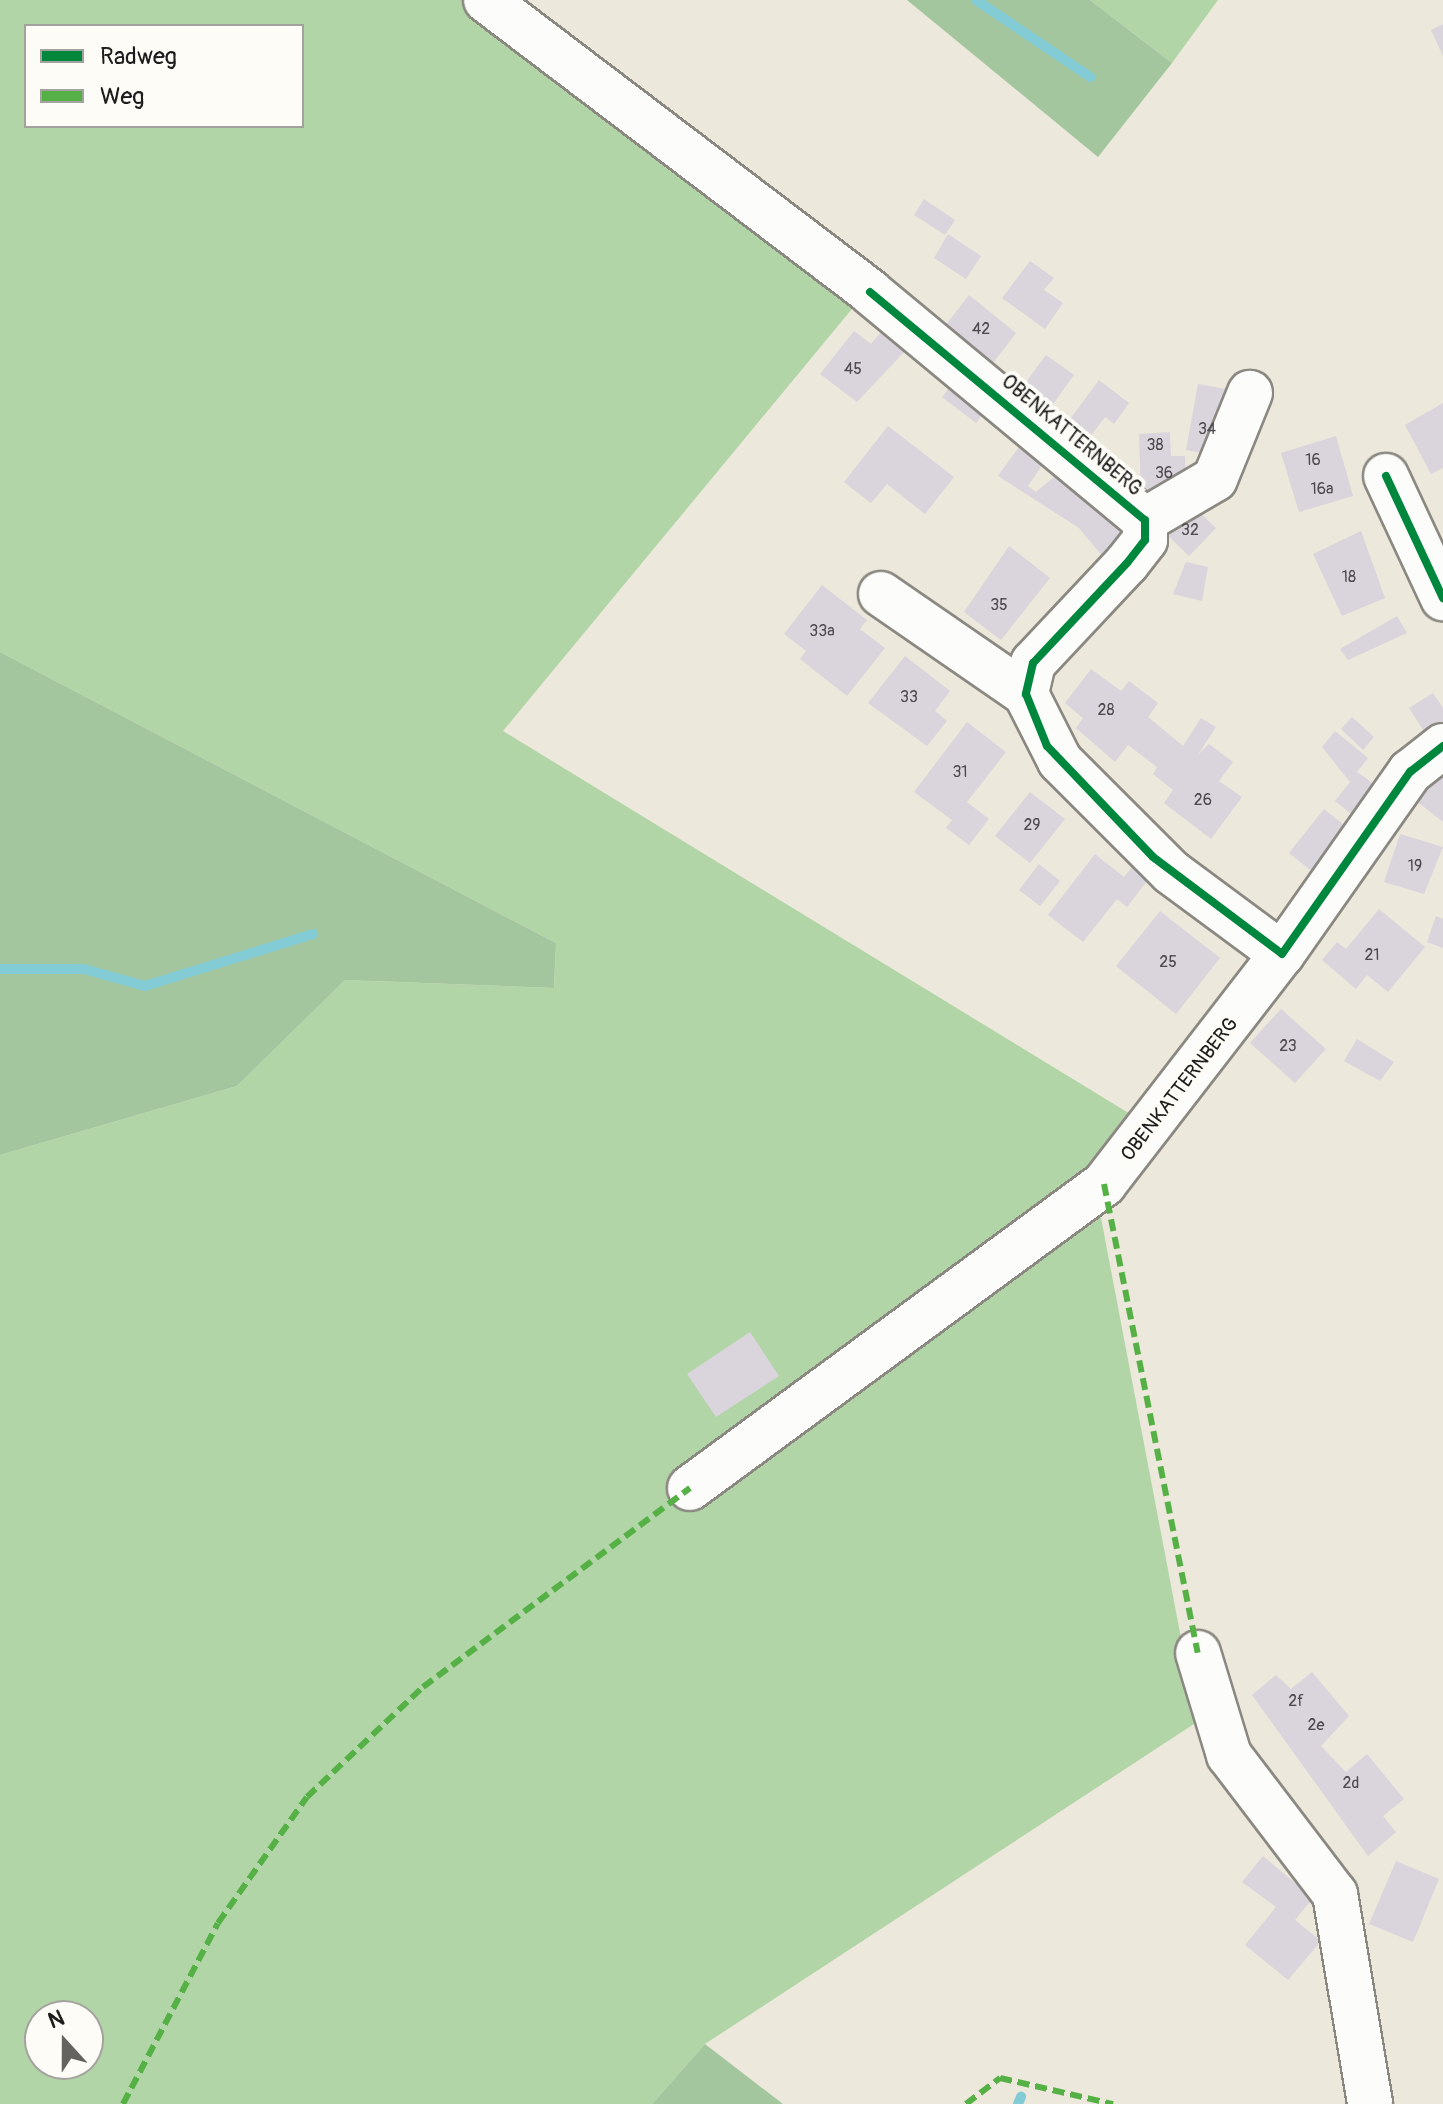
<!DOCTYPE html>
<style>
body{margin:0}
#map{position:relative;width:1443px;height:2104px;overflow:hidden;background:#ece8db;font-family:Pangolin,sans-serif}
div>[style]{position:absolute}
.green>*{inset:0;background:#b2d5a8}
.forest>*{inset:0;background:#a4c69e}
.stream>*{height:10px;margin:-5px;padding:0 5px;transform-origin:5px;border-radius:5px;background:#83cbd5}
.building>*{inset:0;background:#dad4dc}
.roads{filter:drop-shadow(2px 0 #8b8882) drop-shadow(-2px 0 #8b8882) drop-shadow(0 2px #8b8882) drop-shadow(0 -2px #8b8882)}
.minor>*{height:44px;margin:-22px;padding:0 22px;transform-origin:22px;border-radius:22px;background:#fcfcfa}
.quiet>*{height:6px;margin-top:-3px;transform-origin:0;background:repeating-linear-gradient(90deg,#55b145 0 12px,transparent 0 18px)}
.cycleway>*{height:8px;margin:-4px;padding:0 4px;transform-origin:4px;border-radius:4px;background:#00873e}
span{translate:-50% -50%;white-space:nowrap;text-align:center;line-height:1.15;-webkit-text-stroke:8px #fdfcf7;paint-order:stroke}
.number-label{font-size:16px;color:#4c4a4c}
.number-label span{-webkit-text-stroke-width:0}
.street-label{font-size:20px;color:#1c1c1c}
.legend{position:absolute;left:24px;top:24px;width:280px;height:104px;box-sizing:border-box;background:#fdfcf7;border:2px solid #a3a29f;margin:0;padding:10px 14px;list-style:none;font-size:24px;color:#1c1c1c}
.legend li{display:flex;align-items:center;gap:16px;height:40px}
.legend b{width:40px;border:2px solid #a3a29f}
.north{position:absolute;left:24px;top:2000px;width:80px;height:80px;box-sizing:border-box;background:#fdfcf7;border:2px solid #a3a29f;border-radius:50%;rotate:339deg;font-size:22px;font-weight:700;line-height:32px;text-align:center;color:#1c1c1c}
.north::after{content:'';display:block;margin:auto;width:28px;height:36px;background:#65635f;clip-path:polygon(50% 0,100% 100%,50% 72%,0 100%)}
</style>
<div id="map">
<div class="green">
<i style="clip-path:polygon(evenodd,0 0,466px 0,861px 298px,503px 731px,1140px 1120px,1094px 1181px,1197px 1722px,705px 2044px,652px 2104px,0 2104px,0 1155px,237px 1086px,345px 980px,554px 988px,556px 943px,0 652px,0 0,26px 26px,302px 26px,302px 126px,26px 126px,26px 26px,0 0,40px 2016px,88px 2016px,88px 2064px,40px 2064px,40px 2016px)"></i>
<i style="clip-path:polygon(1090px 0,1218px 0,1172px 63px)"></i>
</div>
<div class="forest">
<i style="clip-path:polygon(907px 0,1090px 0,1172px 63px,1098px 157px)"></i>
<i style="clip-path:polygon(0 652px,556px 943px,554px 988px,345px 980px,237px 1086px,0 1155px)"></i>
<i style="clip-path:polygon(705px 2044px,783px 2104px,652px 2104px)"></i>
</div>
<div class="stream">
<i style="left:976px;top:0;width:138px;rotate:34deg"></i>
<i style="left:0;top:969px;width:84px"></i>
<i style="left:84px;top:969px;width:63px;rotate:15.6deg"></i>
<i style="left:145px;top:986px;width:176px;rotate:-17.2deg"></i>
<i style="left:1018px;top:2104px;width:8px;rotate:-67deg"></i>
</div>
<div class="building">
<i style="clip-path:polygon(1443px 24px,1443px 56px,1431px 30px)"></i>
<i style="clip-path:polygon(924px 199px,955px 220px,945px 235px,914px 215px)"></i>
<i style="clip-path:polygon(948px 234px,981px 256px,966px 279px,934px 258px)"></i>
<i style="clip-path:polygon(1030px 261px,1054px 278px,1044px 290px,1063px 303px,1045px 329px,1002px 298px)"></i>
<i style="clip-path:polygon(969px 295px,1016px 333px,993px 363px,945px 326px)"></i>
<i style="clip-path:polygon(854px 331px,871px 344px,881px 332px,905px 351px,857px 402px,820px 374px)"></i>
<i style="clip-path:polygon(1046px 355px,1074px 375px,1051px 407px,1023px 386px)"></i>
<i style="clip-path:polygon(956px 379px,990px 404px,976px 423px,942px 397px)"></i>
<i style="clip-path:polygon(1099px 380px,1129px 403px,1114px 424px,1105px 417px,1083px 446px,1062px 430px)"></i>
<i style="clip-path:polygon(1198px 384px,1231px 390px,1219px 456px,1186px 450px)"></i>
<i style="clip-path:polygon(1443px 403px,1443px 468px,1431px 474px,1405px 425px)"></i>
<i style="clip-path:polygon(888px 426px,954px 477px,925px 514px,887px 484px,871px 503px,844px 482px)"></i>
<i style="clip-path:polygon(1170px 432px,1171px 456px,1185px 456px,1186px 491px,1141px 492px,1139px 434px)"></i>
<i style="clip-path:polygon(1336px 436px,1353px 496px,1299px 512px,1281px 453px)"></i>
<i style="clip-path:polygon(1021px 444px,1045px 461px,1028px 486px,1036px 492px,1060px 472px,1130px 535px,1103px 557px,1079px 528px,998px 476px)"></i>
<i style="clip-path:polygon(1190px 503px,1216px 528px,1189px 556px,1163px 531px)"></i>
<i style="clip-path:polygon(1361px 531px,1385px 598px,1342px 616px,1313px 554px)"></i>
<i style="clip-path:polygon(1009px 546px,1050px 578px,1001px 640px,964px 612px)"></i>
<i style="clip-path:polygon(1186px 562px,1208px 567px,1202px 601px,1173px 594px)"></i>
<i style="clip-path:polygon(822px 585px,867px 620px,860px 629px,885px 648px,847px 696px,800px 659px,806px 651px,784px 634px)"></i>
<i style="clip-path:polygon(1397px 616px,1407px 633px,1348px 660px,1340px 649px)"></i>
<i style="clip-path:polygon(905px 656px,950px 691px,935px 711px,947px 721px,927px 746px,868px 703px)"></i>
<i style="clip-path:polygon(1091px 669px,1121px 691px,1129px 681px,1158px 703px,1148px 717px,1183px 746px,1201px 718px,1216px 727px,1197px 756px,1209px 744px,1233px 762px,1219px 781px,1242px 797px,1211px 839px,1164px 803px,1173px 790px,1153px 774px,1157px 767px,1128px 745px,1115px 762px,1076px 728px,1083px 718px,1065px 703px)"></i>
<i style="clip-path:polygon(1433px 693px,1443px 708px,1443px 734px,1431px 742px,1409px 708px)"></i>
<i style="clip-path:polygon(1352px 717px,1374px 737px,1363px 750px,1341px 729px)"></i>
<i style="clip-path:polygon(967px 722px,1006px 752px,967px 802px,989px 819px,969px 845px,946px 828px,952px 820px,914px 792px)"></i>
<i style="clip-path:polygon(1335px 731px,1368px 758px,1357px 772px,1378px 787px,1355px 817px,1335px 801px,1350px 782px,1322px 747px)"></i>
<i style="clip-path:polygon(1443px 767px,1443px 822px,1410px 796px)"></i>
<i style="clip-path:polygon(1030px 792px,1065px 819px,1030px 863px,995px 836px)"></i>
<i style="clip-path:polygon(1324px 809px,1354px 833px,1319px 877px,1289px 853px)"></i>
<i style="clip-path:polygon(1400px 834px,1443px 847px,1424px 894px,1384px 882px)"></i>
<i style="clip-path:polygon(1095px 854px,1124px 877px,1131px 868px,1147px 881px,1127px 907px,1117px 899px,1083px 942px,1048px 915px)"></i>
<i style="clip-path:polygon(1039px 864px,1060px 881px,1040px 906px,1019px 890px)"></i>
<i style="clip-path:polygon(1379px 909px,1425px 947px,1388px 992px,1367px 975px,1356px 989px,1322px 960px,1337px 942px,1346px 949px)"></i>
<i style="clip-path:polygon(1160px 911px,1220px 958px,1176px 1014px,1116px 966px)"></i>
<i style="clip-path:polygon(1436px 916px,1443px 919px,1443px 948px,1427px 942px)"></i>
<i style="clip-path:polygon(1281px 1009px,1326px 1049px,1295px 1083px,1250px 1043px)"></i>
<i style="clip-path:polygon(1357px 1039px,1394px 1062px,1380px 1081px,1344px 1061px)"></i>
<i style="clip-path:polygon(750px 1332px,779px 1376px,716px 1417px,687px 1374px)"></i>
<i style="clip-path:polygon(1312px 1672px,1349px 1716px,1321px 1746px,1346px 1772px,1367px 1754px,1404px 1799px,1383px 1816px,1396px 1832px,1368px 1856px,1252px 1695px,1276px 1675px,1291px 1689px)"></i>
<i style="clip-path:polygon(1263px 1856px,1313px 1898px,1295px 1920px,1321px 1941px,1288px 1980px,1245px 1945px,1276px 1907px,1242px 1882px)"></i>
<i style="clip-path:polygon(1396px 1861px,1439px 1879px,1413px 1942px,1369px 1924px)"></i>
</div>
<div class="roads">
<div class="minor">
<i style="left:486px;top:0;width:482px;rotate:37.2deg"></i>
<i style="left:870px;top:292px;width:357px;rotate:39.7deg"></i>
<i style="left:1145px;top:520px;width:20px;rotate:90deg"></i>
<i style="left:1145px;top:540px;width:29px;rotate:128deg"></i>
<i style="left:1127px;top:563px;width:137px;rotate:133.2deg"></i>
<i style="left:1033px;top:663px;width:32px;rotate:103deg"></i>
<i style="left:1026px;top:694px;width:75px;rotate:63.1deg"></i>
<i style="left:1060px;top:761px;width:157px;rotate:45deg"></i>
<i style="left:1171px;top:872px;width:138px;rotate:36.5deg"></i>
<i style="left:1282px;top:954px;width:223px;rotate:-54.9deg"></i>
<i style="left:1410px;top:772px;width:42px;rotate:-38.2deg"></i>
<i style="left:1386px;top:476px;width:135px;rotate:65deg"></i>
<i style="left:1145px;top:520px;width:81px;rotate:-30.4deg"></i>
<i style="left:1215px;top:479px;width:93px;rotate:-67.9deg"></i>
<i style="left:881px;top:594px;width:176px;rotate:34.6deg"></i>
<i style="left:690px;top:1488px;width:514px;rotate:-36.29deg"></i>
<i style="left:1104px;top:1184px;width:291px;rotate:-52.3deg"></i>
<i style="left:1198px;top:1653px;width:107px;rotate:73.1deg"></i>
<i style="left:1229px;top:1755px;width:175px;rotate:52.7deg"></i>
<i style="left:1335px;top:1894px;width:213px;rotate:80.5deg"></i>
</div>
</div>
<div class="quiet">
<i style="left:1104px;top:1184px;width:478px;rotate:78.7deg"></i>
<i style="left:123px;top:2104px;width:204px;rotate:-62.3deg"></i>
<i style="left:218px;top:1923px;width:154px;rotate:-54.8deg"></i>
<i style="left:307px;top:1797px;width:160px;rotate:-43.5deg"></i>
<i style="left:423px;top:1687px;width:333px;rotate:-36.7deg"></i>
<i style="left:966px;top:2104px;width:43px;rotate:-37.4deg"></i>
<i style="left:1000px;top:2078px;width:116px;rotate:13deg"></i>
</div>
<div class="cycleway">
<i style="left:870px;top:292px;width:357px;rotate:39.7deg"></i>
<i style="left:1145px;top:520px;width:20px;rotate:90deg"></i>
<i style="left:1145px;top:540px;width:29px;rotate:128deg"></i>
<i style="left:1127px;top:563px;width:137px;rotate:133.2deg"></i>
<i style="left:1033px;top:663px;width:32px;rotate:103deg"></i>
<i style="left:1026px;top:694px;width:56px;rotate:68deg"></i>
<i style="left:1047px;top:746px;width:153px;rotate:46.3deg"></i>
<i style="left:1153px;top:857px;width:161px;rotate:36.9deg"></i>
<i style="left:1282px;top:954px;width:223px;rotate:-54.9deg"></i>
<i style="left:1410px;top:772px;width:42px;rotate:-38.2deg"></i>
<i style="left:1386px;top:476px;width:135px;rotate:65deg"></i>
</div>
<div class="number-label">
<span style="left:981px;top:329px">42</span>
<span style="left:853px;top:369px">45</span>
<span style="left:1207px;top:429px">34</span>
<span style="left:1155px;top:445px">38</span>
<span style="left:1313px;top:460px">16</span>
<span style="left:1164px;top:473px">36</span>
<span style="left:1322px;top:489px">16a</span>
<span style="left:1190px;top:530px">32</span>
<span style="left:1349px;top:577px">18</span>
<span style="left:999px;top:605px">35</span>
<span style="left:822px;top:631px">33a</span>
<span style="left:909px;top:697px">33</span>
<span style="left:1106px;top:710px">28</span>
<span style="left:960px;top:772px">31</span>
<span style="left:1203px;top:800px">26</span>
<span style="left:1032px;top:825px">29</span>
<span style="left:1415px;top:866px">19</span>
<span style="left:1372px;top:955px">21</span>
<span style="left:1168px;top:962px">25</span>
<span style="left:1288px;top:1046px">23</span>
<span style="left:1296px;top:1701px">2f</span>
<span style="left:1316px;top:1725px">2e</span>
<span style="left:1351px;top:1783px">2d</span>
</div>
<div class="street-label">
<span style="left:1072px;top:435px;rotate:40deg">OBENKATTERNBERG</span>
<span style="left:1179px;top:1089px;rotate:-52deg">OBENKATTERNBERG</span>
</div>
<ul class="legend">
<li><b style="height:10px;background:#00873e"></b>Radweg</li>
<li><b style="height:10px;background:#55b145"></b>Weg</li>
</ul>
<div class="north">N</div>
</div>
